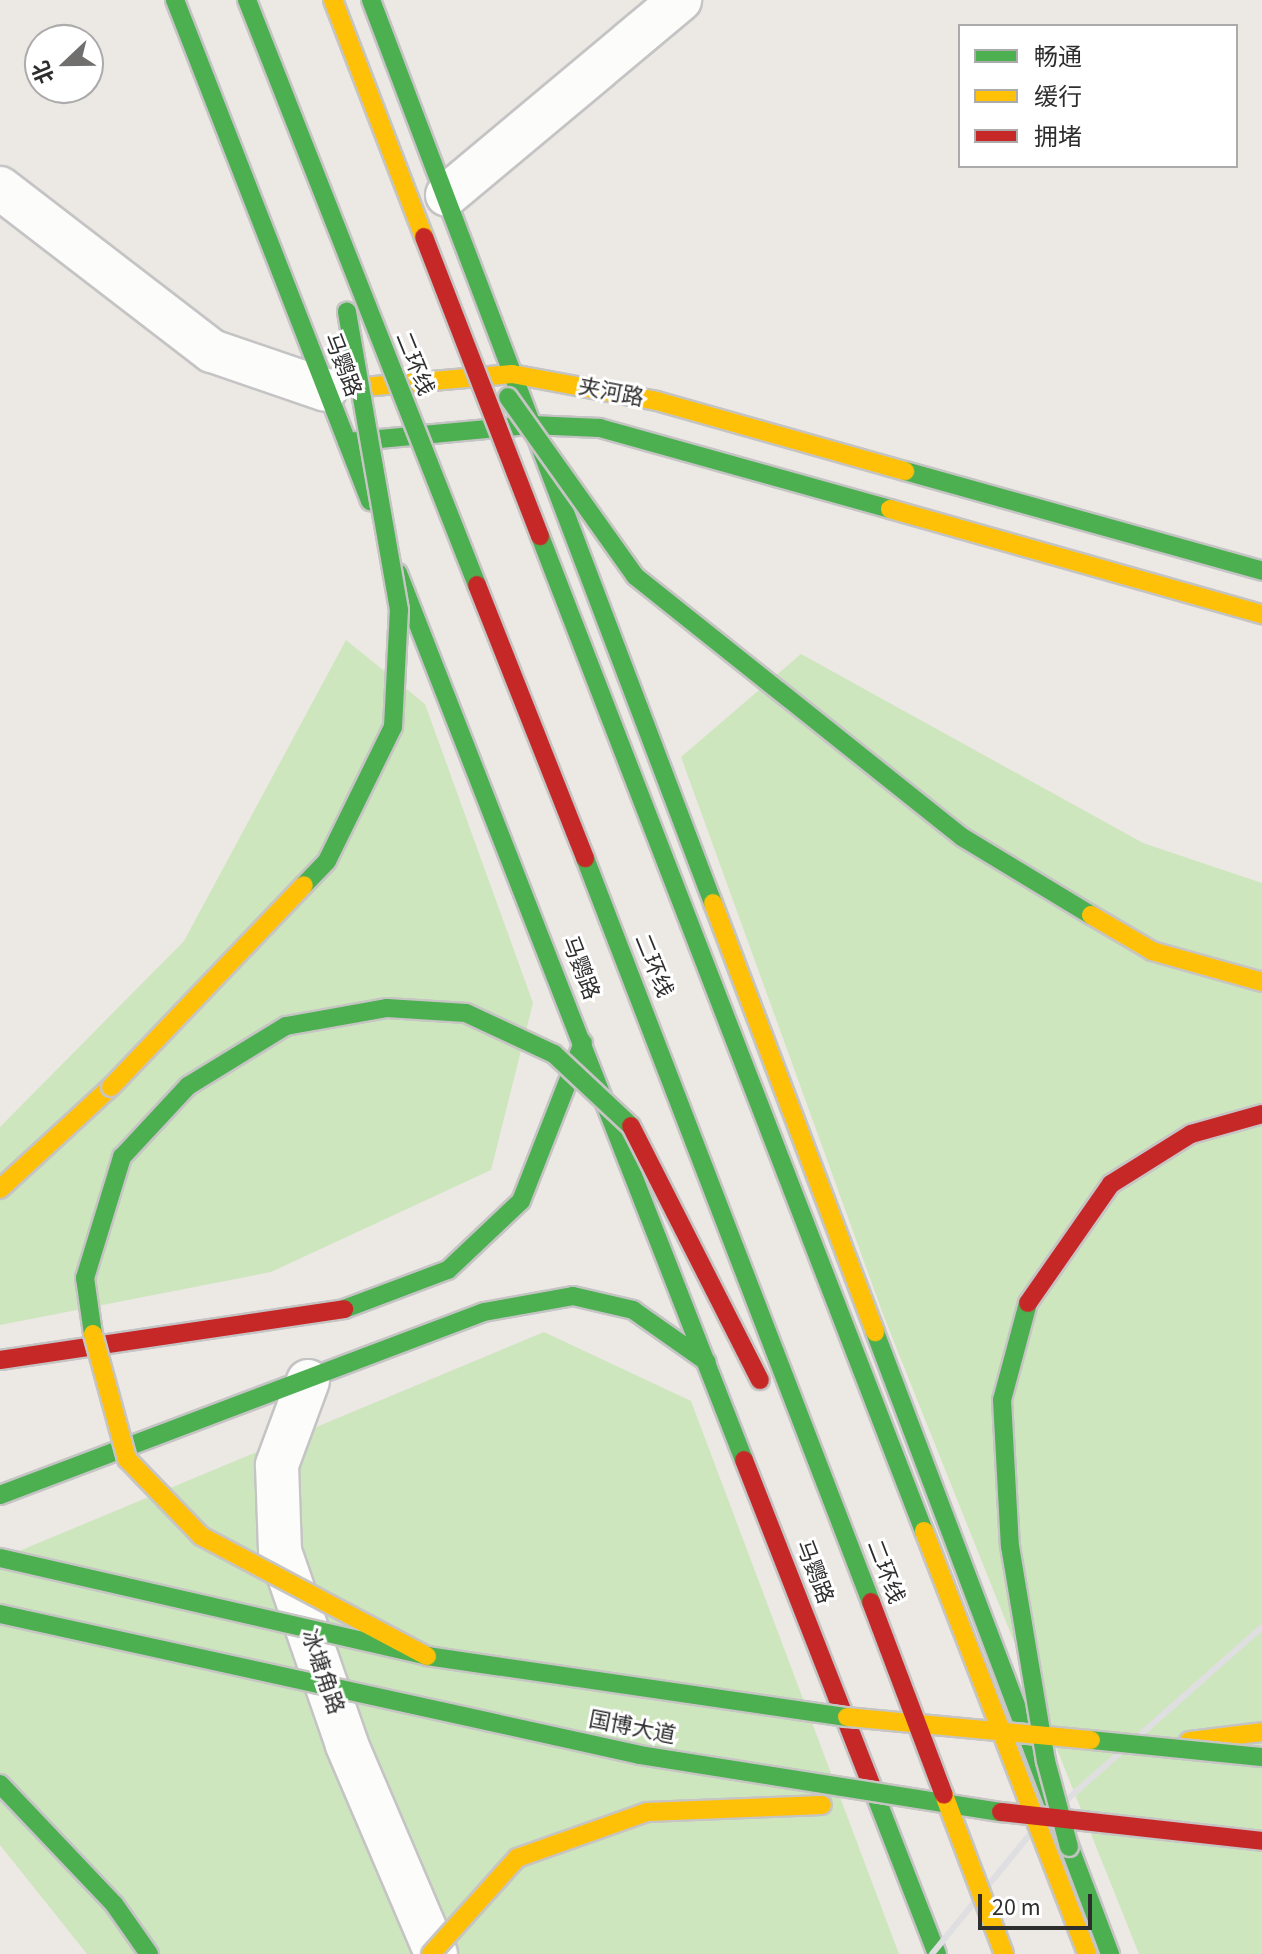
<!DOCTYPE html>
<meta charset="utf-8">
<style>
body{margin:0}
#map{position:relative;width:1262px;height:1954px;overflow:hidden;background:#ece8e4;font-family:"Source Sans 3","Noto Sans SC",sans-serif}
div>[style]{position:absolute}
.green>*{inset:0;background:#cee6be}
.roads{filter:drop-shadow(2px 0 #c5c4c5) drop-shadow(-2px 0 #c5c4c5) drop-shadow(0 2px #c5c4c5) drop-shadow(0 -2px #c5c4c5)}
.street>*{height:42px;margin:-21px;padding:0 21px;transform-origin:21px;border-radius:21px;background:#fcfcfb}
.fast>*{height:18px;margin:-9px;padding:0 9px;transform-origin:9px;border-radius:9px;background:#4caf50}
.slow>*{height:18px;margin:-9px;padding:0 9px;transform-origin:9px;border-radius:9px;background:#ffc107}
.jam>*{height:18px;margin:-9px;padding:0 9px;transform-origin:9px;border-radius:9px;background:#c62828}
.rail>*{height:6px;margin:-3px;padding:0 3px;transform-origin:3px;border-radius:3px;background:#dfdfe1}
.bridges{filter:drop-shadow(2px 0 #c6c5c4) drop-shadow(-2px 0 #c6c5c4) drop-shadow(0 2px #c6c5c4) drop-shadow(0 -2px #c6c5c4)}
.fast-bridge>*{height:18px;margin:-9px;padding:0 9px;transform-origin:9px;border-radius:9px;background:#4caf50}
.slow-bridge>*{height:18px;margin:-9px;padding:0 9px;transform-origin:9px;border-radius:9px;background:#ffc107}
.jam-bridge>*{height:18px;margin:-9px;padding:0 9px;transform-origin:9px;border-radius:9px;background:#c62828}
span{translate:-50% -50%;white-space:nowrap;text-align:center;line-height:1.15;-webkit-text-stroke:6px #fff;paint-order:stroke}
.street-label{font-size:22px;color:#2e2e2e}
.legend{position:absolute;left:958px;top:24px;width:280px;height:144px;box-sizing:border-box;background:#fff;border:2px solid #ababab;margin:0;padding:10px 14px;list-style:none;font-size:24px;color:#2e2e2e}
.legend li{display:flex;align-items:center;gap:16px;height:40px}
.legend b{width:40px;border:2px solid #ababab}
.north{position:absolute;left:24px;top:24px;width:80px;height:80px;box-sizing:border-box;background:#fff;border:2px solid #ababab;border-radius:50%;rotate:248deg;font-size:22px;font-weight:700;line-height:32px;text-align:center;color:#2e2e2e}
.north::after{content:'';display:block;margin:auto;width:28px;height:36px;background:#706f6e;clip-path:polygon(50% 0,100% 100%,50% 72%,0 100%)}
.scale{position:absolute;left:978px;top:1894px;width:114px;height:36px;box-sizing:border-box;border:4px solid #2e2e2e;border-top:0;padding-left:10px;font-size:24px;line-height:28px;white-space:nowrap;color:#2e2e2e;-webkit-text-stroke:6px #fff;paint-order:stroke}
</style>
<div id="map">
<div class="green">
<i style="clip-path:polygon(346px 640px,425px 704px,533px 1003px,491px 1170px,271px 1272px,0 1325px,0 1127px,184px 941px)"></i>
<i style="clip-path:polygon(801px 654px,1143px 843px,1262px 883px,1262px 1954px,1139px 1954px,884px 1317px,681px 757px)"></i>
<i style="clip-path:polygon(544px 1332px,691px 1401px,899px 1954px,87px 1954px,0 1845px,0 1559px)"></i>
</div>
<div class="roads">
<div class="street">
<i style="left:0;top:188px;width:267px;rotate:37.6deg"></i>
<i style="left:212px;top:351px;width:120px;rotate:18.9deg"></i>
<i style="left:447px;top:195px;width:304px;rotate:-39.9deg"></i>
<i style="left:308px;top:1381px;width:90px;rotate:110.3deg"></i>
<i style="left:277px;top:1465px;width:86px;rotate:88deg"></i>
<i style="left:280px;top:1551px;width:205px;rotate:70.9deg"></i>
<i style="left:347px;top:1745px;width:227px;rotate:66.9deg"></i>
</div>
<div class="fast">
<i style="left:175px;top:0;width:538px;rotate:68.73deg"></i>
<i style="left:371px;top:0;width:966px;rotate:69.26deg"></i>
<i style="left:347px;top:442px;width:185px;rotate:-5.3deg"></i>
<i style="left:531px;top:425px;width:69px;rotate:2.5deg"></i>
<i style="left:600px;top:428px;width:301px;rotate:15.6deg"></i>
<i style="left:905px;top:471px;width:371px;rotate:15.6deg"></i>
<i style="left:398px;top:573px;width:952px;rotate:68.69deg"></i>
<i style="left:344px;top:1309px;width:111px;rotate:-20.6deg"></i>
<i style="left:448px;top:1270px;width:100px;rotate:-43.4deg"></i>
<i style="left:521px;top:1201px;width:170px;rotate:-68.6deg"></i>
<i style="left:875px;top:1332px;width:665px;rotate:69.3deg"></i>
<i style="left:0;top:1495px;width:517px;rotate:-20.71deg"></i>
<i style="left:484px;top:1312px;width:90px;rotate:-10.2deg"></i>
<i style="left:573px;top:1296px;width:62px;rotate:13.1deg"></i>
<i style="left:633px;top:1310px;width:90px;rotate:35.1deg"></i>
<i style="left:0;top:1784px;width:166px;rotate:46.5deg"></i>
<i style="left:114px;top:1904px;width:61px;rotate:55deg"></i>
<i style="left:871px;top:1784px;width:182px;rotate:68.8deg"></i>
</div>
<div class="slow">
<i style="left:363px;top:387px;width:150px;rotate:-5deg"></i>
<i style="left:512px;top:374px;width:147px;rotate:10.5deg"></i>
<i style="left:657px;top:401px;width:258px;rotate:15.8deg"></i>
<i style="left:890px;top:509px;width:387px;rotate:15.8deg"></i>
<i style="left:713px;top:903px;width:459px;rotate:69.3deg"></i>
<i style="left:0;top:1189px;width:151px;rotate:-42.6deg"></i>
<i style="left:1189px;top:1741px;width:74px;rotate:-7deg"></i>
</div>
<div class="jam">
<i style="left:0;top:1360px;width:348px;rotate:-8.4deg"></i>
<i style="left:744px;top:1460px;width:348px;rotate:68.6deg"></i>
</div>
</div>
<div class="rail">
<i style="left:932px;top:1954px;width:164px;rotate:-50.7deg"></i>
<i style="left:1036px;top:1827px;width:302px;rotate:-41.5deg"></i>
</div>
<div class="bridges">
<div class="fast-bridge">
<i style="left:247px;top:0;width:629px;rotate:68.54deg"></i>
<i style="left:508px;top:397px;width:219px;rotate:54.6deg"></i>
<i style="left:635px;top:576px;width:418px;rotate:38.6deg"></i>
<i style="left:962px;top:837px;width:151px;rotate:31.2deg"></i>
<i style="left:540px;top:536px;width:1067px;rotate:68.9deg"></i>
<i style="left:585px;top:858px;width:797px;rotate:68.97deg"></i>
<i style="left:304px;top:885px;width:33px;rotate:-46deg"></i>
<i style="left:327px;top:861px;width:149px;rotate:-63.8deg"></i>
<i style="left:393px;top:727px;width:117px;rotate:-87.1deg"></i>
<i style="left:399px;top:610px;width:303px;rotate:-99.9deg"></i>
<i style="left:1028px;top:1303px;width:100px;rotate:105deg"></i>
<i style="left:1002px;top:1400px;width:146px;rotate:86.9deg"></i>
<i style="left:1010px;top:1546px;width:218px;rotate:80.5deg"></i>
<i style="left:1046px;top:1761px;width:89px;rotate:75deg"></i>
<i style="left:93px;top:1334px;width:57px;rotate:-98.1deg"></i>
<i style="left:85px;top:1278px;width:127px;rotate:-73deg"></i>
<i style="left:122px;top:1157px;width:97px;rotate:-47.1deg"></i>
<i style="left:188px;top:1086px;width:115px;rotate:-31.5deg"></i>
<i style="left:286px;top:1026px;width:103px;rotate:-10.1deg"></i>
<i style="left:387px;top:1008px;width:79px;rotate:3.6deg"></i>
<i style="left:466px;top:1013px;width:97px;rotate:25deg"></i>
<i style="left:554px;top:1054px;width:105px;rotate:43.1deg"></i>
<i style="left:0;top:1558px;width:438px;rotate:12.9deg"></i>
<i style="left:427px;top:1656px;width:424px;rotate:8.3deg"></i>
<i style="left:0;top:1614px;width:655px;rotate:12.42deg"></i>
<i style="left:640px;top:1755px;width:365px;rotate:9deg"></i>
<i style="left:1091px;top:1740px;width:172px;rotate:5.7deg"></i>
</div>
<div class="slow-bridge">
<i style="left:333px;top:0;width:254px;rotate:69deg"></i>
<i style="left:1091px;top:915px;width:71px;rotate:30.5deg"></i>
<i style="left:1152px;top:951px;width:114px;rotate:15.7deg"></i>
<i style="left:111px;top:1087px;width:279px;rotate:-46.3deg"></i>
<i style="left:93px;top:1334px;width:130px;rotate:74.8deg"></i>
<i style="left:127px;top:1459px;width:107px;rotate:46.1deg"></i>
<i style="left:201px;top:1536px;width:256px;rotate:28deg"></i>
<i style="left:924px;top:1531px;width:453px;rotate:68.9deg"></i>
<i style="left:847px;top:1717px;width:245px;rotate:5.4deg"></i>
<i style="left:944px;top:1795px;width:170px;rotate:69.3deg"></i>
<i style="left:431px;top:1954px;width:129px;rotate:-48.1deg"></i>
<i style="left:517px;top:1858px;width:138px;rotate:-19.5deg"></i>
<i style="left:647px;top:1812px;width:175px;rotate:-2.3deg"></i>
</div>
<div class="jam-bridge">
<i style="left:424px;top:237px;width:321px;rotate:68.8deg"></i>
<i style="left:477px;top:585px;width:294px;rotate:68.4deg"></i>
<i style="left:631px;top:1126px;width:285px;rotate:63.1deg"></i>
<i style="left:1028px;top:1303px;width:145px;rotate:-55.1deg"></i>
<i style="left:1111px;top:1184px;width:94px;rotate:-32deg"></i>
<i style="left:1191px;top:1134px;width:74px;rotate:-15.7deg"></i>
<i style="left:871px;top:1602px;width:206px;rotate:69.3deg"></i>
<i style="left:1001px;top:1812px;width:263px;rotate:6.3deg"></i>
</div>
</div>
<div class="street-label">
<span style="left:414px;top:364px;rotate:68deg">二环线</span>
<span style="left:342px;top:365px;rotate:69deg">马鹦路</span>
<span style="left:611px;top:393px;rotate:11deg">夹河路</span>
<span style="left:653px;top:966px;rotate:68deg">二环线</span>
<span style="left:580px;top:968px;rotate:69deg">马鹦路</span>
<span style="left:814px;top:1572px;rotate:69deg">马鹦路</span>
<span style="left:885px;top:1572px;rotate:69deg">二环线</span>
<span style="left:322px;top:1672px;rotate:71deg">冰塘角路</span>
<span style="left:632px;top:1728px;rotate:11deg">国博大道</span>
</div>
<ul class="legend">
<li><b style="height:10px;background:#4caf50"></b>畅通</li>
<li><b style="height:10px;background:#ffc107"></b>缓行</li>
<li><b style="height:10px;background:#c62828"></b>拥堵</li>
</ul>
<div class="north">北</div>
<div class="scale">20 m</div>
</div>
